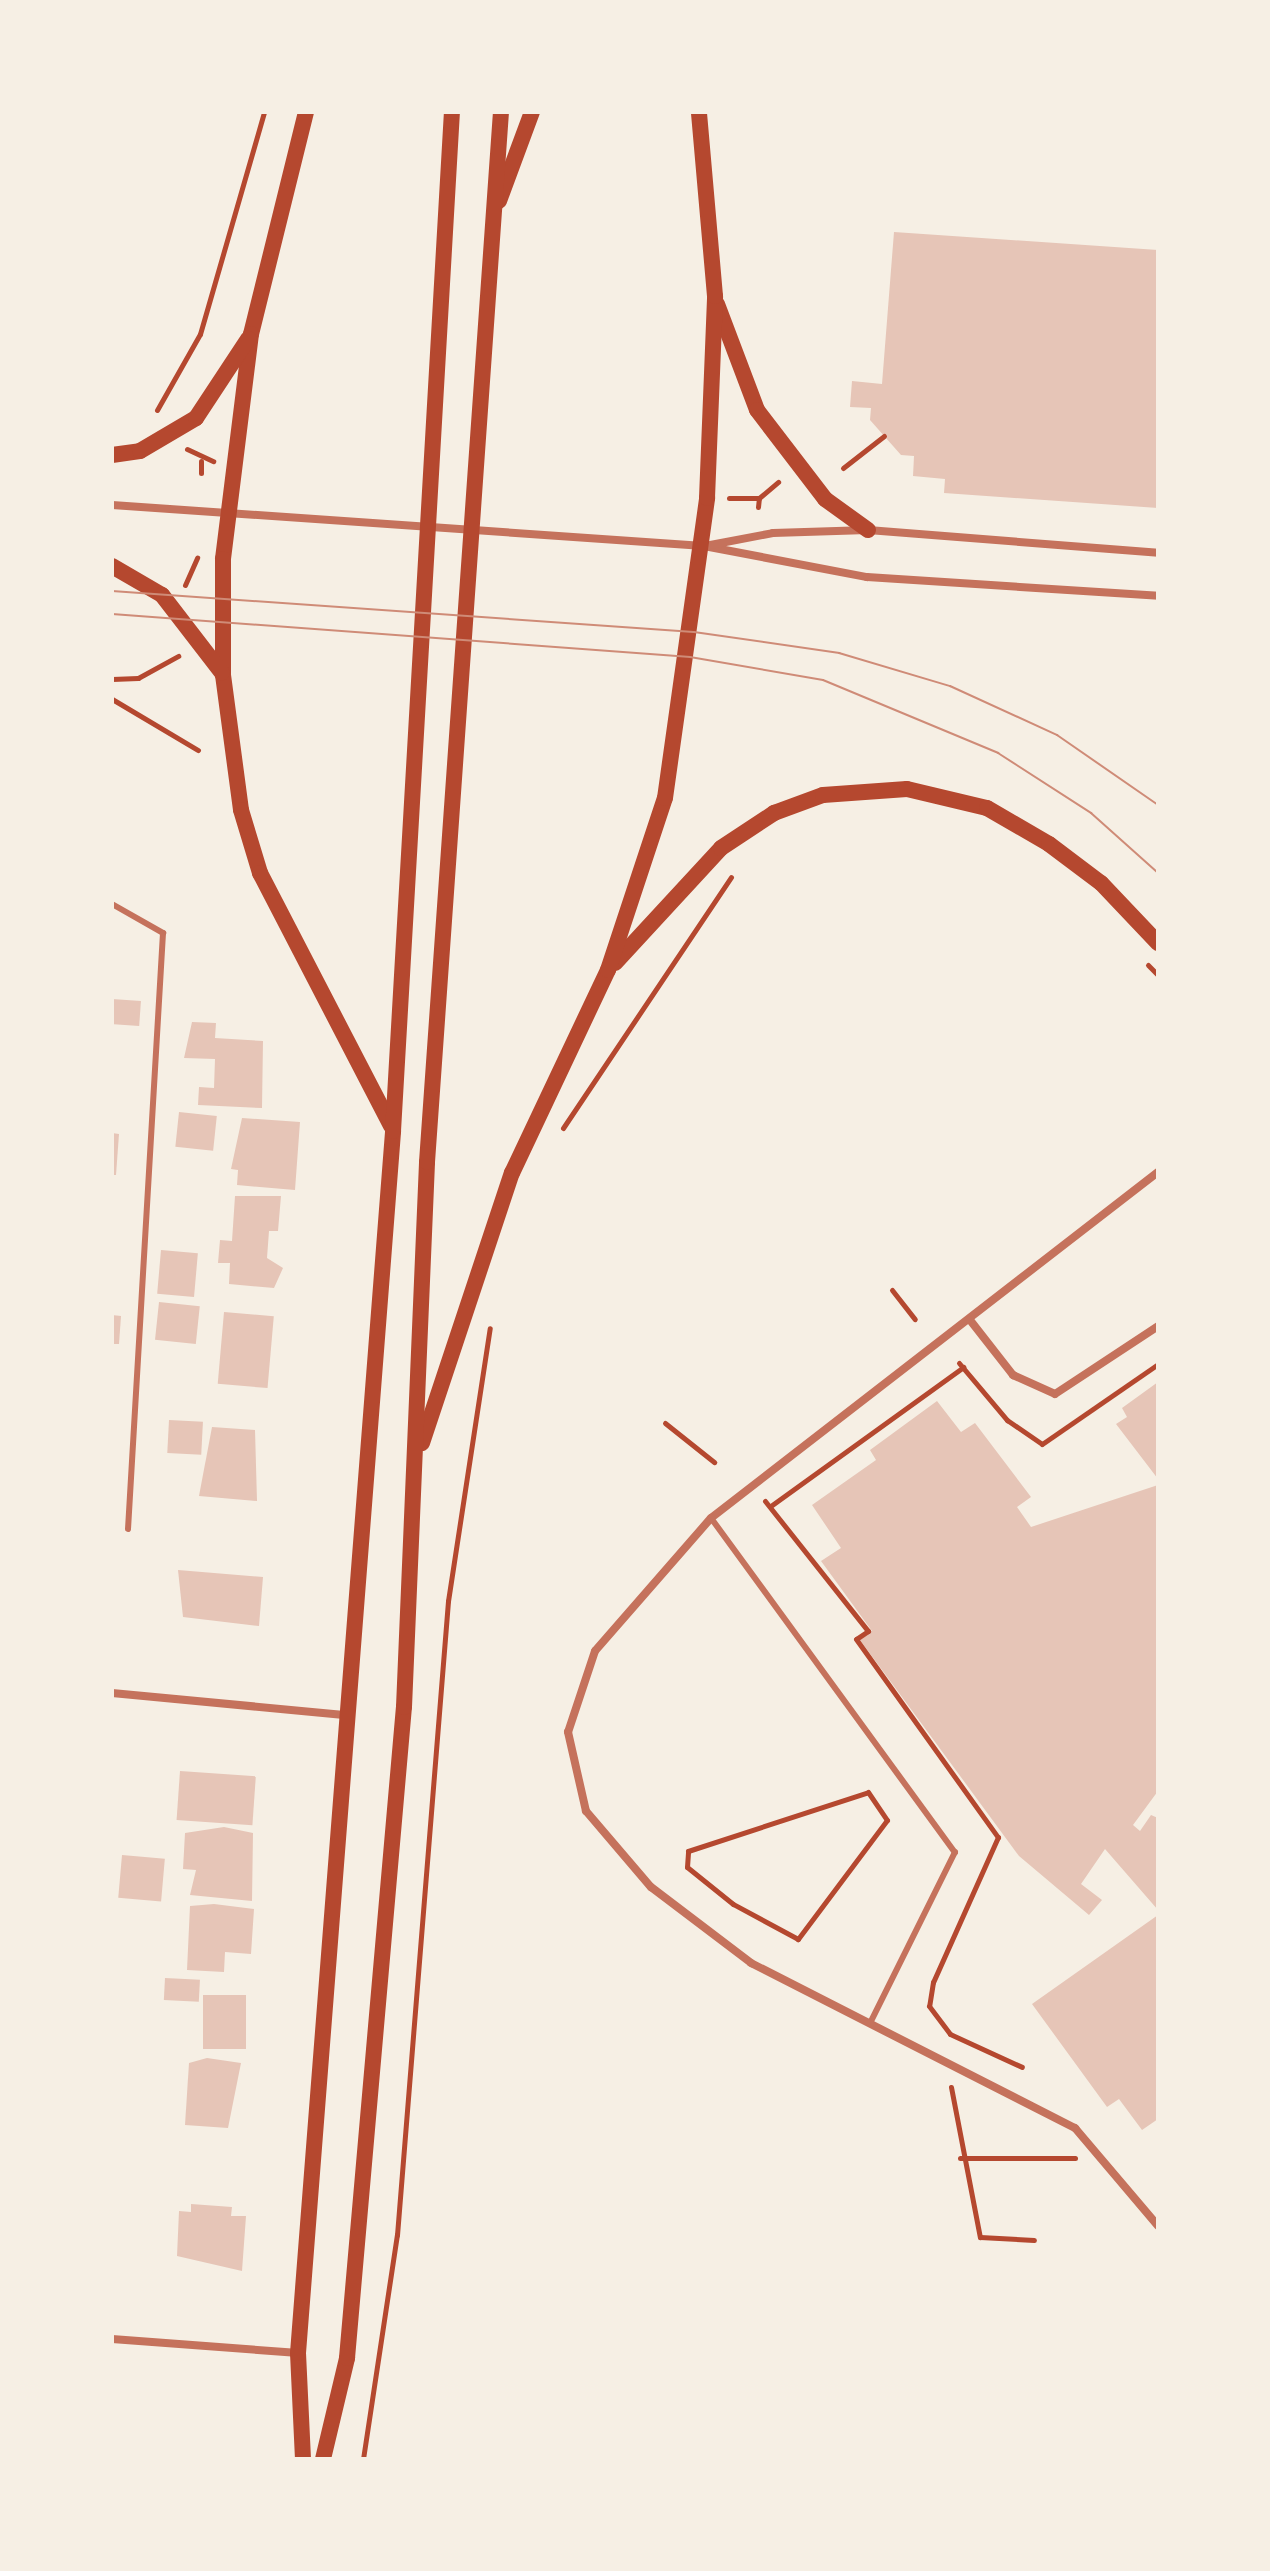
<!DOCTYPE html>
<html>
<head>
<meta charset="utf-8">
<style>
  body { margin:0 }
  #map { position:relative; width:1270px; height:2571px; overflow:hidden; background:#f6efe4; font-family:"Varela Round",sans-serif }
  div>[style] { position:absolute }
  .building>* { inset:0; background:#e6c5b7; transform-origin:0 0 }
  .path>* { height:5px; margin:-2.5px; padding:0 2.5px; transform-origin:2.5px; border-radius:2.5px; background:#b5482f }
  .service>* { height:6px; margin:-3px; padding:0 3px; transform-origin:3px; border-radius:3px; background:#c5725c }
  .minor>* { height:8px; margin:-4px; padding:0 4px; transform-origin:4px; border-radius:4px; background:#c5725c }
  .secondary>* { height:16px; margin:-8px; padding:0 8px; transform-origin:8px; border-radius:8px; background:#b5482f }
  .tram>* { height:2px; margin:-1px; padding:0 1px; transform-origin:1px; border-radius:1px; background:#cf8b77 }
  span { translate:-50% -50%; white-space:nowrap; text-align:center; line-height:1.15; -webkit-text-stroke:6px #f6efe4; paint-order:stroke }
  .frame { position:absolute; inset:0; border:114px solid #f6efe4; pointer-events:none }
</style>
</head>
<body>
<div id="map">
  <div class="building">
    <i style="clip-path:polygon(894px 232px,1158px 250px,1158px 508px,944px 493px,945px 479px,913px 476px,914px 456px,901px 455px,870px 420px,871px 408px,850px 407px,852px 381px,882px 384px)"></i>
    <i style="left:112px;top:999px;width:29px;height:25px;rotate:4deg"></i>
    <i style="clip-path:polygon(192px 1022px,216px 1023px,215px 1038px,263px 1041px,262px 1108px,198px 1105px,199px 1087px,214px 1088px,215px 1059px,184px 1058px)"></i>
    <i style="left:179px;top:1112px;width:38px;height:35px;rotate:6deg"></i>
    <i style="clip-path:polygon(242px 1118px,300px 1122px,295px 1190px,237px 1185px,238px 1170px,231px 1169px)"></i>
    <i style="clip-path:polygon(112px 1133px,119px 1134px,116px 1175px,112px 1175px)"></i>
    <i style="clip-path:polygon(235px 1196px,281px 1196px,278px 1231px,269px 1231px,267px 1258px,283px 1268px,274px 1288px,229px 1284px,230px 1263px,218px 1263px,220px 1240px,232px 1241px)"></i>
    <i style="left:161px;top:1250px;width:37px;height:44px;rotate:5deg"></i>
    <i style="left:159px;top:1302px;width:41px;height:38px;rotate:6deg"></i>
    <i style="left:224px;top:1312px;width:50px;height:72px;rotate:5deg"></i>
    <i style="clip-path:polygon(112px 1315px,121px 1316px,119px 1344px,112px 1344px)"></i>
    <i style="clip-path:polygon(1158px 1382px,1158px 1479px,1116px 1424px,1127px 1417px,1122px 1408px)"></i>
    <i style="clip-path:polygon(937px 1401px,961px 1432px,975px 1423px,1031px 1497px,1017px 1507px,1031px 1527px,1158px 1485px,1158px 1791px,1133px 1825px,1140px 1831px,1151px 1815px,1158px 1818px,1158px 1910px,1105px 1849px,1081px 1884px,1102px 1900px,1089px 1915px,1019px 1856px,860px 1640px,872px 1631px,821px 1561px,841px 1548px,812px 1505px,876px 1460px,870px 1450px)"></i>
    <i style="left:169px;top:1420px;width:34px;height:33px;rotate:3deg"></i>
    <i style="clip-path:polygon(212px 1427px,255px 1430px,257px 1501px,199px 1496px)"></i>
    <i style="clip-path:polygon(178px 1570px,263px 1577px,259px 1626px,183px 1617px)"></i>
    <i style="left:180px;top:1771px;width:76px;height:49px;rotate:4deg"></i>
    <i style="clip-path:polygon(224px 1827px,253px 1833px,252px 1901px,190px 1895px,196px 1870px,183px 1869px,185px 1833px)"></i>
    <i style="left:122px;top:1855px;width:43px;height:43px;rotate:5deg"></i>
    <i style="clip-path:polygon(214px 1904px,254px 1909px,251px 1954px,225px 1952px,224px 1972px,187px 1970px,190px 1906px)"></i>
    <i style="clip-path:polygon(1158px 1915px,1158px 2119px,1142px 2130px,1119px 2099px,1107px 2107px,1032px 2004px)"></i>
    <i style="left:165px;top:1978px;width:35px;height:22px;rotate:3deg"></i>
    <i style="left:203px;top:1995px;width:43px;height:54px"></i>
    <i style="clip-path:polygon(207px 2058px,241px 2063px,228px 2128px,185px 2125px,189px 2063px)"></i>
    <i style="clip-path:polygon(191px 2204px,232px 2207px,231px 2216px,246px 2216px,242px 2271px,177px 2256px,179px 2211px,191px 2212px)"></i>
  </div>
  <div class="path">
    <i style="left:157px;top:410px;width:87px;rotate:-60.5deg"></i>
    <i style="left:200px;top:334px;width:231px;rotate:-73.9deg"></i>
    <i style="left:187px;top:449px;width:29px;rotate:25deg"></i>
    <i style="left:843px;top:468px;width:52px;rotate:-38deg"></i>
    <i style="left:201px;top:473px;width:12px;rotate:-90deg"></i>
    <i style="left:729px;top:498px;width:30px"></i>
    <i style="left:759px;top:498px;width:25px;rotate:-40deg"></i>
    <i style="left:758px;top:507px;width:9px;rotate:-84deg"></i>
    <i style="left:185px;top:585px;width:30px;rotate:-66deg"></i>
    <i style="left:112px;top:679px;width:26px;rotate:-2deg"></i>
    <i style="left:138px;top:678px;width:46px;rotate:-28.8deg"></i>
    <i style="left:112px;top:699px;width:100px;rotate:30.7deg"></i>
    <i style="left:1148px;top:965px;width:14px;rotate:45deg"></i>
    <i style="left:563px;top:1128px;width:302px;rotate:-56.2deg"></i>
    <i style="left:892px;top:1290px;width:37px;rotate:52deg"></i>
    <i style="left:959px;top:1363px;width:75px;rotate:49.9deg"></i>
    <i style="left:1007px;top:1420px;width:42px;rotate:34.4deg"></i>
    <i style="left:1042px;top:1444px;width:141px;rotate:-34.6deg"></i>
    <i style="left:665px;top:1423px;width:63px;rotate:38.5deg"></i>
    <i style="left:765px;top:1501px;width:166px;rotate:51.6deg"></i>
    <i style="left:868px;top:1631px;width:14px;rotate:146deg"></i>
    <i style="left:856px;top:1639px;width:244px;rotate:54.4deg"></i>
    <i style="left:998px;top:1837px;width:159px;rotate:114.1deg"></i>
    <i style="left:933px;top:1982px;width:24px;rotate:99deg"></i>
    <i style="left:929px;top:2006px;width:35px;rotate:53deg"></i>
    <i style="left:950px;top:2034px;width:79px;rotate:24.6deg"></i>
    <i style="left:772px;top:1505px;width:236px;rotate:-35.8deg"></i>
    <i style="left:868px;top:1792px;width:34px;rotate:56deg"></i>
    <i style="left:887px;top:1820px;width:149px;rotate:126.8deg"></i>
    <i style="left:798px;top:1939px;width:74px;rotate:-151.7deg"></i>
    <i style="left:733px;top:1904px;width:59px;rotate:-141.2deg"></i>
    <i style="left:687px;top:1867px;width:16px;rotate:-86deg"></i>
    <i style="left:688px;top:1851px;width:189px;rotate:-18.1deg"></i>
    <i style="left:951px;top:2087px;width:153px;rotate:79.1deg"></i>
    <i style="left:980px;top:2237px;width:54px;rotate:3.2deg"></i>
    <i style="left:960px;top:2158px;width:115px"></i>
    <i style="left:1158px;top:2171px;width:8px;rotate:90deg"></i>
    <i style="left:363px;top:2459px;width:227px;rotate:-81.4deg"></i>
    <i style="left:397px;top:2235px;width:636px;rotate:-85.4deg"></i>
    <i style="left:448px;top:1601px;width:276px;rotate:-81.3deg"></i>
  </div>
  <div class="service">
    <i style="left:112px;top:904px;width:59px;rotate:29.6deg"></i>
    <i style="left:163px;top:933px;width:597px;rotate:93.36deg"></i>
    <i style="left:711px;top:1518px;width:414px;rotate:53.9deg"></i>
    <i style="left:955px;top:1852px;width:191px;rotate:116.4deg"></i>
  </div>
  <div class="minor">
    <i style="left:112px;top:505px;width:593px;rotate:3.96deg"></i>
    <i style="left:704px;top:546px;width:166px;rotate:10.8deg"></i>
    <i style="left:867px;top:577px;width:292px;rotate:3.7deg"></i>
    <i style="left:705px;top:546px;width:69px;rotate:-10.8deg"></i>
    <i style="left:773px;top:533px;width:95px;rotate:-1.8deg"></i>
    <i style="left:868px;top:530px;width:291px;rotate:4.5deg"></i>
    <i style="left:1158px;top:1172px;width:565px;rotate:142.26deg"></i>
    <i style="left:711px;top:1518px;width:176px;rotate:131.1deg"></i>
    <i style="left:595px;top:1651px;width:85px;rotate:108.4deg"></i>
    <i style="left:568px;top:1732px;width:81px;rotate:77.2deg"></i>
    <i style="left:586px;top:1811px;width:100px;rotate:49.5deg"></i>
    <i style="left:651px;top:1887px;width:126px;rotate:37.2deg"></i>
    <i style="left:751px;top:1963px;width:364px;rotate:27deg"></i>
    <i style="left:1075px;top:2128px;width:128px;rotate:49.7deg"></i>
    <i style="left:970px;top:1320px;width:70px;rotate:52deg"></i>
    <i style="left:1013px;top:1375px;width:46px;rotate:24.3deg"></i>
    <i style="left:1055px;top:1394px;width:123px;rotate:-33.4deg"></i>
    <i style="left:112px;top:1693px;width:233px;rotate:5.4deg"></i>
    <i style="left:112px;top:2339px;width:187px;rotate:4.3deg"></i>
  </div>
  <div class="secondary">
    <i style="left:306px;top:112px;width:229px;rotate:103.9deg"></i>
    <i style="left:251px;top:334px;width:227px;rotate:97.1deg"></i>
    <i style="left:223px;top:559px;width:116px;rotate:90deg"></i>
    <i style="left:223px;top:675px;width:136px;rotate:82.4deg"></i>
    <i style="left:241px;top:810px;width:66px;rotate:73.2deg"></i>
    <i style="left:260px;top:873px;width:285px;rotate:62.6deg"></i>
    <i style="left:499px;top:201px;width:95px;rotate:-69.7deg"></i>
    <i style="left:717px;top:304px;width:113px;rotate:69.3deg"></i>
    <i style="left:757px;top:410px;width:112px;rotate:52.6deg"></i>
    <i style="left:825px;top:499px;width:53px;rotate:35.8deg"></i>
    <i style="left:112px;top:455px;width:28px;rotate:-8deg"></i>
    <i style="left:140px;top:451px;width:65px;rotate:-30.5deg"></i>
    <i style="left:196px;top:418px;width:95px;rotate:-56.6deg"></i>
    <i style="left:112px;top:566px;width:58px;rotate:30.1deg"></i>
    <i style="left:162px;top:595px;width:98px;rotate:52.4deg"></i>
    <i style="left:615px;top:963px;width:156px;rotate:-47.3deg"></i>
    <i style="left:721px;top:848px;width:64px;rotate:-33.4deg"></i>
    <i style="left:774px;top:813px;width:52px;rotate:-20.2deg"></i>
    <i style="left:823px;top:795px;width:84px;rotate:-4.1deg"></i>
    <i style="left:907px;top:789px;width:82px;rotate:13.4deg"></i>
    <i style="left:987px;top:808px;width:72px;rotate:30.1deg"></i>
    <i style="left:1049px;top:844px;width:65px;rotate:36.9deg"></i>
    <i style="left:1101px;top:883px;width:83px;rotate:46.5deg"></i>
    <i style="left:422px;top:1443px;width:285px;rotate:-71.6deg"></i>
    <i style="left:512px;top:1173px;width:225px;rotate:-64.7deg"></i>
    <i style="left:608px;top:970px;width:181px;rotate:-71.7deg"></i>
    <i style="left:665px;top:798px;width:303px;rotate:-82deg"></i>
    <i style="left:707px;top:498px;width:202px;rotate:-87.7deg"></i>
    <i style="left:715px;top:296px;width:185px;rotate:-95deg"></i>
    <i style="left:303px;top:2459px;width:106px;rotate:-92.7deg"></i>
    <i style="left:298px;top:2353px;width:1226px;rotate:-85.55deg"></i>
    <i style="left:393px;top:1131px;width:1021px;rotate:-86.69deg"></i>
    <i style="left:323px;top:2459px;width:104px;rotate:-76.6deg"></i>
    <i style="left:347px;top:2358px;width:653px;rotate:-85deg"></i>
    <i style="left:404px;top:1707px;width:545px;rotate:-87.58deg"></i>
    <i style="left:427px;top:1162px;width:1053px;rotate:-85.97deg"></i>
  </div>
  <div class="tram">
    <i style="left:112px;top:591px;width:583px;rotate:4.03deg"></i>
    <i style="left:694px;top:632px;width:147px;rotate:8.2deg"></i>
    <i style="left:839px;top:653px;width:116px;rotate:16.6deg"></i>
    <i style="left:950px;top:686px;width:118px;rotate:24.6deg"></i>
    <i style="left:1057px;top:735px;width:123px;rotate:34.7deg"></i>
    <i style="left:112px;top:614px;width:580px;rotate:4.25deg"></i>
    <i style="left:690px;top:657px;width:135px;rotate:9.8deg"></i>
    <i style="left:823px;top:680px;width:190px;rotate:22.6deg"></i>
    <i style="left:998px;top:753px;width:111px;rotate:32.8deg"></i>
    <i style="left:1091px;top:813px;width:90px;rotate:41.8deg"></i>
  </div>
  <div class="frame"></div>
</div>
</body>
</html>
